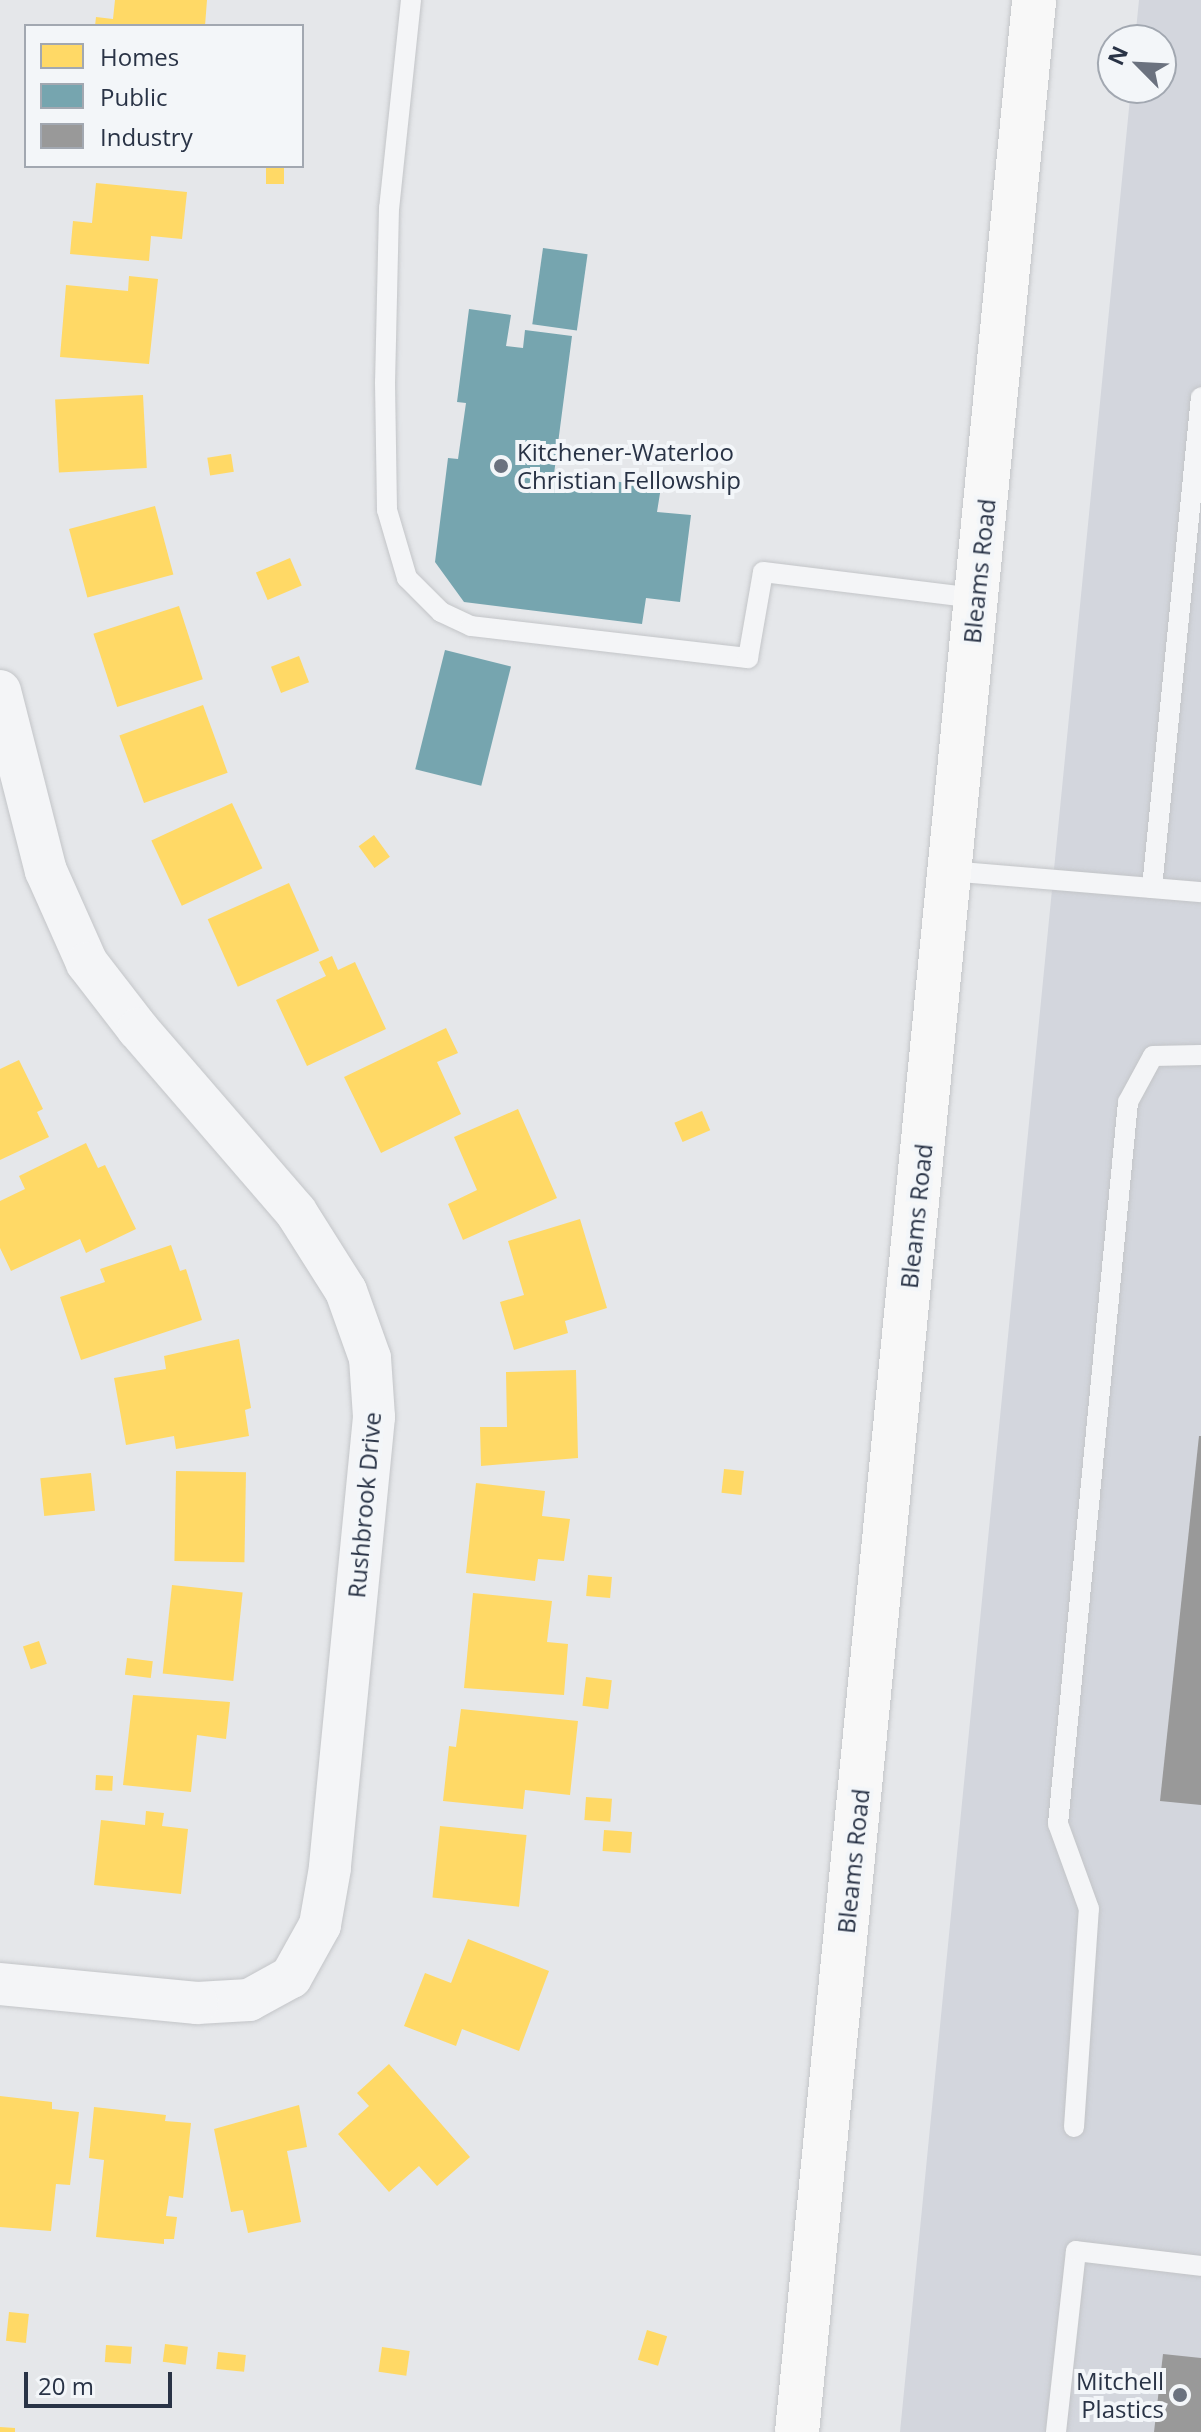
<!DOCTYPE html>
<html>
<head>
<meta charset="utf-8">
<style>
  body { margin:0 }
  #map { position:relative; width:1201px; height:2432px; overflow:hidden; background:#e5e7ea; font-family:"Open Sans",sans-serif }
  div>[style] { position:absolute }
  .built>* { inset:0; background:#d3d6dd }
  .homes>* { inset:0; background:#ffd966; transform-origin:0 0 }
  .public>* { inset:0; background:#76a5af; transform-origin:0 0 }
  .industry>* { inset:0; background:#999 }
  .roads { filter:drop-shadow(0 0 2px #c3c5c8) drop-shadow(0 0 2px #c3c5c8) }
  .service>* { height:20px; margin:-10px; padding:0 10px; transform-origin:10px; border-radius:10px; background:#f4f5f7 }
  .minor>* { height:42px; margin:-21px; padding:0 21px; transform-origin:21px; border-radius:21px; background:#f4f5f7 }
  .secondary>* { height:44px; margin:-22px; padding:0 22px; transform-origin:22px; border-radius:22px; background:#f8f8f8 }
  .dots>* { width:22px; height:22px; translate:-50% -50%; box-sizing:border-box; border:4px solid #f3f6f9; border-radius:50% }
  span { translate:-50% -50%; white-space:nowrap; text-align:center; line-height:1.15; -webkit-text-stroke:8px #f3f6f9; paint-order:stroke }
  .poi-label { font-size:24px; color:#293346 }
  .left { translate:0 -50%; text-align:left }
  .right { translate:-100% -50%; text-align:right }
  .street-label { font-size:24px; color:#293346 }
  .legend { position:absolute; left:24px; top:24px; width:280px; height:144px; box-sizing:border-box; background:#f3f6f9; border:2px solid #a2a8b1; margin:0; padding:10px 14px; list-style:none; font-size:24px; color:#293346 }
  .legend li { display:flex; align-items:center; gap:16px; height:40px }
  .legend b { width:40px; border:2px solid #a2a8b1 }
  .north { position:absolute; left:1097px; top:24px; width:80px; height:80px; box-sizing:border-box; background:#f3f6f9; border:2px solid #a2a8b1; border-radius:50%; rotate:294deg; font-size:22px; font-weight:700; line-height:32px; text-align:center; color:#293346 }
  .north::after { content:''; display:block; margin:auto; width:28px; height:36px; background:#6b727f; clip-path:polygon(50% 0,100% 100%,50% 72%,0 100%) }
  .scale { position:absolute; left:24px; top:2372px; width:148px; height:36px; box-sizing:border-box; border:4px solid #293346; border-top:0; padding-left:10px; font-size:24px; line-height:28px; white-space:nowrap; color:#293346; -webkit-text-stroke:6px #f3f6f9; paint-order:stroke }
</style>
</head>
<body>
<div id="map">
  <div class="built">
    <i style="clip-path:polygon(1139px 0,1201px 0,1201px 2432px,900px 2432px,1131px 88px,1161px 88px,1161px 40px,1135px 40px)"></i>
  </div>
  <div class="homes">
    <i style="clip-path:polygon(115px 0,207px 0,205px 26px,95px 26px,96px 17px,113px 19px)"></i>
    <i style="left:266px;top:166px;width:18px;height:18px"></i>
    <i style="clip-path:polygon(96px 183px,187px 192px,182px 239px,151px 236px,149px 261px,70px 254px,73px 221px,92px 223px)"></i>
    <i style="clip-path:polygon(129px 276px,158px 279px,149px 364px,60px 357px,66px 285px,128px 291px)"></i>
    <i style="left:143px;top:395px;width:73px;height:88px;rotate:87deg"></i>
    <i style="left:231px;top:454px;width:18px;height:24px;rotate:81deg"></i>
    <i style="left:155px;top:506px;width:71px;height:89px;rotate:75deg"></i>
    <i style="left:290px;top:558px;width:30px;height:37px;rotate:67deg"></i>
    <i style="left:179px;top:606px;width:77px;height:90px;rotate:72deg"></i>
    <i style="left:299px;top:656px;width:28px;height:30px;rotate:69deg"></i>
    <i style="left:203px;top:705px;width:72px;height:89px;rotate:70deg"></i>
    <i style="left:232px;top:803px;width:72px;height:89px;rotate:65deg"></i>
    <i style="left:374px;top:835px;width:27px;height:19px;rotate:54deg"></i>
    <i style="left:289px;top:883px;width:74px;height:89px;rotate:66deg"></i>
    <i style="clip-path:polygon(332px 956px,338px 970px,355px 962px,386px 1029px,307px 1066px,276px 1000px,326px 976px,319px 962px)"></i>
    <i style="clip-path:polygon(446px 1028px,458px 1053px,437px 1062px,461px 1114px,381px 1153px,344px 1077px)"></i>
    <i style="clip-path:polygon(19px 1060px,43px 1109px,37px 1112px,49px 1137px,0 1160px,0 1069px)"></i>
    <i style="clip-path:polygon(518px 1109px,557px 1198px,463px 1240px,448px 1204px,477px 1190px,454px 1137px)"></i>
    <i style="left:702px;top:1111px;width:21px;height:30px;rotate:67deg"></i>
    <i style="clip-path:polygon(86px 1143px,98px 1168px,105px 1165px,136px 1229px,86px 1253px,80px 1239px,11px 1271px,0 1248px,0 1201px,25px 1189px,19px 1176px)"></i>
    <i style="clip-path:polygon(580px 1219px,607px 1308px,565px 1321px,568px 1333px,514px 1350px,500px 1302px,524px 1295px,508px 1241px)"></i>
    <i style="clip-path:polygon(171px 1245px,180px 1271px,186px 1269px,202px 1320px,81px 1360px,60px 1297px,105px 1282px,100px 1269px)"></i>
    <i style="clip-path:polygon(239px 1339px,251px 1408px,245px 1410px,249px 1436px,176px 1449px,174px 1436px,126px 1445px,114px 1378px,166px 1369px,164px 1356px)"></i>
    <i style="clip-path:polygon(576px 1370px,578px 1458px,481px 1466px,480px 1427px,507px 1427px,506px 1372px)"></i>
    <i style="left:724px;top:1469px;width:20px;height:24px;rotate:6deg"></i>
    <i style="left:176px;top:1471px;width:70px;height:90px;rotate:1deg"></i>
    <i style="left:91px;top:1473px;width:38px;height:51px;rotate:84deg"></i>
    <i style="clip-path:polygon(476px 1483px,545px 1491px,542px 1516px,570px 1519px,564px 1561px,538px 1559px,535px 1581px,466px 1573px)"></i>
    <i style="left:588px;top:1575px;width:24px;height:21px;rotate:5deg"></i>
    <i style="left:172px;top:1585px;width:71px;height:89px;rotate:6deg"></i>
    <i style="clip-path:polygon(473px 1593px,552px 1601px,547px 1642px,568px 1644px,564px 1695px,464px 1688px)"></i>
    <i style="left:39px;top:1641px;width:24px;height:17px;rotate:71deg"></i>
    <i style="left:127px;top:1658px;width:26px;height:17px;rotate:7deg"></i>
    <i style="left:586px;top:1677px;width:26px;height:29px;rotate:7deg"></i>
    <i style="clip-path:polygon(133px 1695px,230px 1702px,226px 1739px,197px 1735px,191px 1792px,123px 1785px)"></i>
    <i style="clip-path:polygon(461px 1709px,578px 1721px,570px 1795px,525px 1790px,523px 1809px,443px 1801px,449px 1746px,456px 1747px)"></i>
    <i style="left:96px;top:1775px;width:17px;height:15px;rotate:3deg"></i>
    <i style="left:586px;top:1797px;width:26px;height:23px;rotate:4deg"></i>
    <i style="clip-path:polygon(146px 1811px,164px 1813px,162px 1826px,188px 1829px,181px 1894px,94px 1885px,101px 1820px,145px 1825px)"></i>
    <i style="left:440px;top:1826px;width:87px;height:72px;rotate:6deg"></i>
    <i style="left:604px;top:1830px;width:28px;height:21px;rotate:4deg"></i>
    <i style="clip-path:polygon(468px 1939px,549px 1971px,519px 2051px,462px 2029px,456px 2046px,404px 2026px,425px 1973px,451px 1983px)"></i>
    <i style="clip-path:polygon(389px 2064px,470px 2157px,437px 2186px,419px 2166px,389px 2192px,338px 2134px,369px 2106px,357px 2093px)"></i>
    <i style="clip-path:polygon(0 2096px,52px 2102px,52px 2109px,79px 2112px,70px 2185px,56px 2184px,51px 2231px,0 2227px)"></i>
    <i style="clip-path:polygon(299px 2105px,307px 2147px,287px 2151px,301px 2222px,248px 2233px,243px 2210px,231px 2212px,214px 2129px)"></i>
    <i style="clip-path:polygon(94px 2107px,166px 2115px,165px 2121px,191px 2123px,183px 2198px,169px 2196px,166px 2216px,177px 2217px,174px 2239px,164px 2239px,164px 2244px,96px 2237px,104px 2160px,89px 2158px)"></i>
    <i style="left:9px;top:2312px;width:20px;height:29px;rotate:6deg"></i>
    <i style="left:647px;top:2330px;width:21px;height:31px;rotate:17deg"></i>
    <i style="left:165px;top:2344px;width:23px;height:18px;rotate:7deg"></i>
    <i style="left:106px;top:2345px;width:26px;height:17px;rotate:4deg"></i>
    <i style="left:382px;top:2347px;width:28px;height:25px;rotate:8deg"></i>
    <i style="left:218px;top:2352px;width:28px;height:17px;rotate:6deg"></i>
    <i style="clip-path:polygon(0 2427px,15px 2428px,15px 2432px,0 2432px)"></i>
  </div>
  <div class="public">
    <i style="left:543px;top:248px;width:45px;height:77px;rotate:8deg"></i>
    <i style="clip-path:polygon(469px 309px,511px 315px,506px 346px,523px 348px,525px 330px,572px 336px,554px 474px,661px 487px,657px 512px,691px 515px,680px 602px,646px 598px,642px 624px,464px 602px,435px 562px,448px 458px,458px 459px,466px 403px,457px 402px)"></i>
    <i style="left:445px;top:650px;width:68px;height:123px;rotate:14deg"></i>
  </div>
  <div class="industry">
    <i style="clip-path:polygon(1199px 1436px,1201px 1436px,1201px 1805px,1160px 1801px)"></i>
    <i style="clip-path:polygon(1163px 2354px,1201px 2358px,1201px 2432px,1154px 2432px)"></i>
  </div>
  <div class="roads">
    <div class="service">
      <i style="left:411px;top:0;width:209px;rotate:96deg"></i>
      <i style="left:389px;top:208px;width:174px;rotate:91.3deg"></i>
      <i style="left:385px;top:382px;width:128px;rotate:89.1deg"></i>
      <i style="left:387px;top:510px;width:71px;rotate:73.6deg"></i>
      <i style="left:407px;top:578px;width:48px;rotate:45deg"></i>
      <i style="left:441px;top:612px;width:33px;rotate:25deg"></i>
      <i style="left:471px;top:626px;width:279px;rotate:6.6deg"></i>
      <i style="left:748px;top:658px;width:87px;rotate:-80.1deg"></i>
      <i style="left:763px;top:572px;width:215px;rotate:7deg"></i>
      <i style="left:950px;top:871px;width:252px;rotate:4.8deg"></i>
      <i style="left:1152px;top:888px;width:493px;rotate:-84.3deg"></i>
      <i style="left:1074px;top:2127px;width:219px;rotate:-86.1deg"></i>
      <i style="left:1089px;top:1909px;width:90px;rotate:-110deg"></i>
      <i style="left:1058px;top:1824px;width:725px;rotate:-84.46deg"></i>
      <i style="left:1128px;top:1102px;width:52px;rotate:-61.5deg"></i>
      <i style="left:1153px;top:1056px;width:48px;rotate:-1.2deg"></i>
      <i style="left:1056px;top:2432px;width:182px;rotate:-83.7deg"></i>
      <i style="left:1076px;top:2251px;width:126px;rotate:6.8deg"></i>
    </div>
    <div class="minor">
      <i style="left:0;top:691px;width:186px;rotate:75.7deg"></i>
      <i style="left:46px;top:871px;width:101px;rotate:66deg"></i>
      <i style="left:87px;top:963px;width:83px;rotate:52.3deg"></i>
      <i style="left:138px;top:1029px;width:242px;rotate:49.2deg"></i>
      <i style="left:296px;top:1212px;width:93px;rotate:57.7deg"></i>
      <i style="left:346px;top:1291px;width:71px;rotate:70.3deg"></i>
      <i style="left:370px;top:1358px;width:59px;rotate:86.1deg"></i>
      <i style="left:374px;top:1417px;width:453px;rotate:95.6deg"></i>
      <i style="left:330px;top:1868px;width:58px;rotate:100deg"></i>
      <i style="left:320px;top:1925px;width:60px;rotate:119.1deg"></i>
      <i style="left:291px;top:1977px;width:48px;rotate:151.3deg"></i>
      <i style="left:249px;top:2000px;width:52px;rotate:176.7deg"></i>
      <i style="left:197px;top:2003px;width:198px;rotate:-174.5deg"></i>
    </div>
    <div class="secondary">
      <i style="left:797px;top:2432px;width:2444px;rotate:-84.43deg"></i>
    </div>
  </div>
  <div class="dots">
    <i style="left:501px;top:466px;background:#6b727f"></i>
    <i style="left:1180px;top:2395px;background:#6b727f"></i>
  </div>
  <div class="poi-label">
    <span class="left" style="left:517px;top:466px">Kitchener-Waterloo<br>Christian Fellowship</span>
    <span class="right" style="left:1164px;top:2395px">Mitchell<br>Plastics</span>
  </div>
  <div class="street-label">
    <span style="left:979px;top:571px;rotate:-84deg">Bleams Road</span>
    <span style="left:916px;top:1216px;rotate:-84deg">Bleams Road</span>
    <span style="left:364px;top:1505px;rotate:-85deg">Rushbrook Drive</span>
    <span style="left:853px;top:1861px;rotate:-84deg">Bleams Road</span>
  </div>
  <ul class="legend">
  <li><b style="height:22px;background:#ffd966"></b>Homes</li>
  <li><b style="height:22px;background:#76a5af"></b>Public</li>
  <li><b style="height:22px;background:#999"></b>Industry</li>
  </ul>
  <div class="north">N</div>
  <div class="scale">20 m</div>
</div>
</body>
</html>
